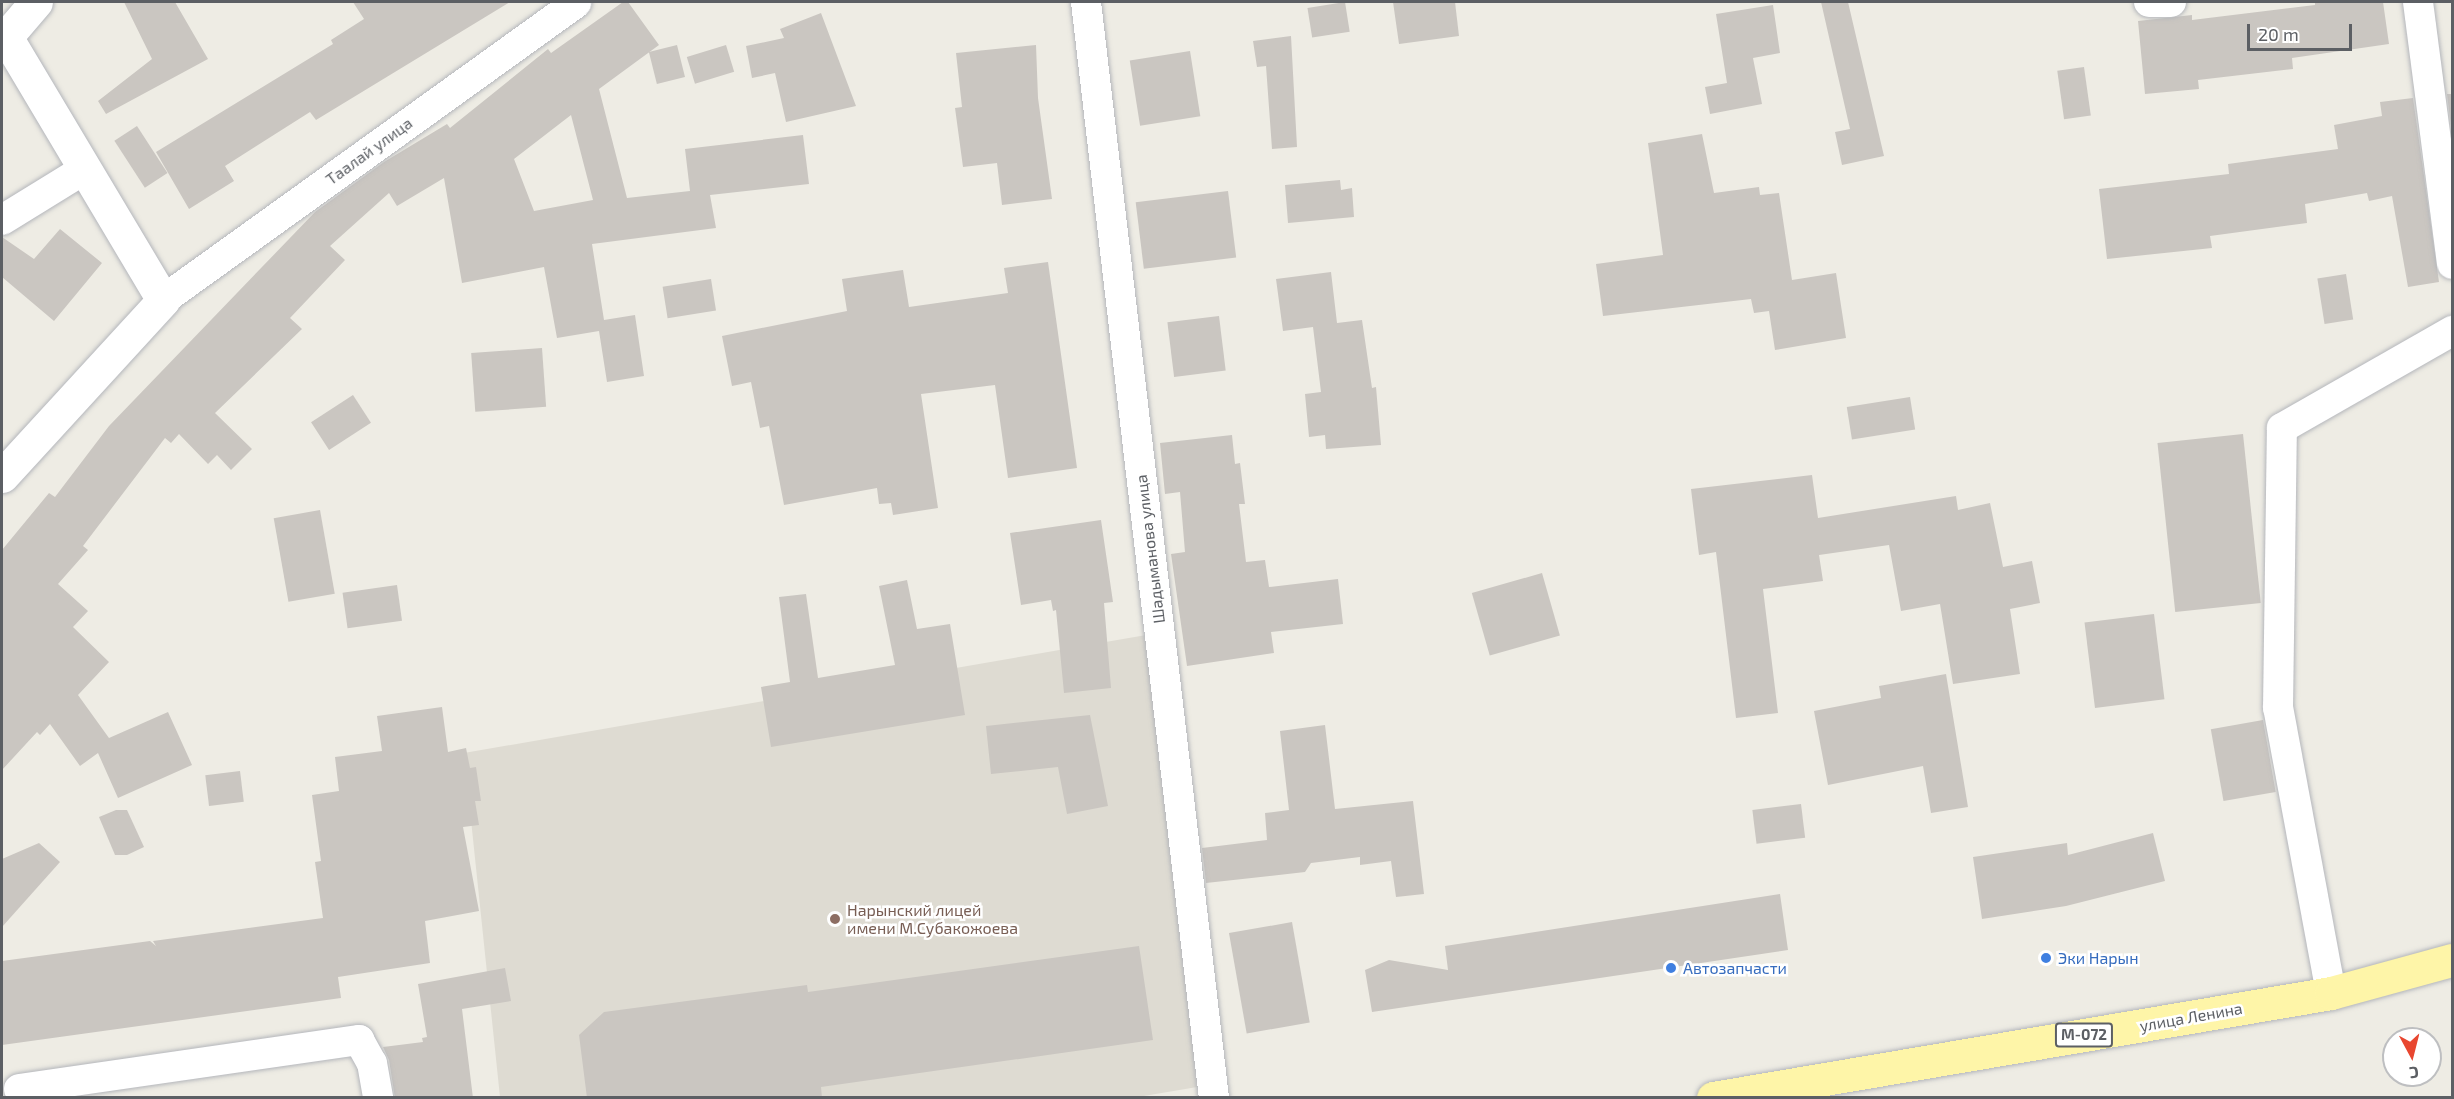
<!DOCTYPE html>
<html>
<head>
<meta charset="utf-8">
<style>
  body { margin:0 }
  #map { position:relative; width:2454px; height:1099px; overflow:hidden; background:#eeece4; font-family:"Exo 2",sans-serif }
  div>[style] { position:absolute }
  .education>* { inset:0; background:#dedbd2 }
  .building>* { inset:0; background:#cac6c1; transform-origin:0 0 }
  .roads { filter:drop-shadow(0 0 2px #b4b6bb) drop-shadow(0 0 2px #b4b6bb) }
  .minor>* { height:30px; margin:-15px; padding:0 15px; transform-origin:15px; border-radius:15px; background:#fff }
  .tertiary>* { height:33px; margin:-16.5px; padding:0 16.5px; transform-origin:16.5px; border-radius:16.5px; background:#fff }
  .primary>* { height:33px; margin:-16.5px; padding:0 16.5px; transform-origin:16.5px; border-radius:16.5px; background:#fef5a8 }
  .dots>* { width:16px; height:16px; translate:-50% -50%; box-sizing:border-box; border:3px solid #fff; border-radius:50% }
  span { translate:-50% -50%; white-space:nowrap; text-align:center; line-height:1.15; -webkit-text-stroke:5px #fff; paint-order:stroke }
  .shield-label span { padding:2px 4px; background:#fff; border:2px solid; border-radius:4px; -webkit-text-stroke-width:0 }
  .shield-label { font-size:15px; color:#5c5f64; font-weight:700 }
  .street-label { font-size:16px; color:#5c5f64 }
  .education-label { font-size:16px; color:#785e54 }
  .left { translate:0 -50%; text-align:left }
  .shop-label { font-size:16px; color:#366cbe }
  .frame { position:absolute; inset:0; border:3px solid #5c5f64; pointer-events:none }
  .north { position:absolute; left:2382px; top:1027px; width:60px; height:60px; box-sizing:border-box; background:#fff; border:2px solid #bebfc1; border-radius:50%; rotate:173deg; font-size:16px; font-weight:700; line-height:24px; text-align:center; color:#5c5f64 }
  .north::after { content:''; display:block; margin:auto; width:21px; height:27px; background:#e84730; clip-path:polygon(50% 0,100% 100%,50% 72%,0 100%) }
  .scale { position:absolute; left:2247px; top:24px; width:105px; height:27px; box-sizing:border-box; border:3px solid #5c5f64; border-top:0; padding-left:8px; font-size:18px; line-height:21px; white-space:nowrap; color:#5c5f64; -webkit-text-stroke:4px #fff; paint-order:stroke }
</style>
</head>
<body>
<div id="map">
  <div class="education">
    <i style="clip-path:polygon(1152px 634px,1209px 1085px,1132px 1098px,500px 1097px,464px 753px)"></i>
  </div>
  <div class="building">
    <i style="clip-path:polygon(124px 2px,175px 2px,208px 59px,106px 114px,98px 101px,152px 59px)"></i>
    <i style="clip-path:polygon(353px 2px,510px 2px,316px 120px,310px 112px,225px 166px,234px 181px,189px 209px,156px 152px,333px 44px,331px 40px,364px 19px)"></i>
    <i style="clip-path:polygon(evenodd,623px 2px,628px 2px,659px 45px,599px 89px,627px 198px,690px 191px,685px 149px,803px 135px,809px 184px,710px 195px,716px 228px,592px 244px,604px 320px,635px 315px,644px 376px,607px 382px,599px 331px,557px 338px,544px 267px,462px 283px,444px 178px,397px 206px,389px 193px,330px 246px,345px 260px,290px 318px,302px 329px,215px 413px,252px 449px,231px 470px,217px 455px,208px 464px,179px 434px,171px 443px,165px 438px,83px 546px,88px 550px,58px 584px,88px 611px,73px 627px,109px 662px,78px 695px,109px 738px,168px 712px,192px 765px,118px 798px,98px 753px,80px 766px,50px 724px,40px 735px,37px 732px,2px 770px,2px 550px,49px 493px,55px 497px,109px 426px,315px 212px,384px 162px,447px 124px,450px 128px,548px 49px,551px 53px,623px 2px,571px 115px,593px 200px,534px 211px,514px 159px,571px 115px)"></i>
    <i style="left:1345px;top:2px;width:30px;height:38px;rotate:81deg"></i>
    <i style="clip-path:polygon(1393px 2px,1455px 2px,1459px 36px,1399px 44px)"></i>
    <i style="clip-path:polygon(1821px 2px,1848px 2px,1884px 156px,1842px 165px,1835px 132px,1850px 129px)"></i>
    <i style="clip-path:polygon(2315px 2px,2383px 2px,2389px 44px,2292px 58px,2293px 69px,2198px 80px,2199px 89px,2145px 94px,2138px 21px,2192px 15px,2192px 20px,2315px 5px)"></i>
    <i style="clip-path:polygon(1773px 5px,1780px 53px,1753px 58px,1762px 104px,1710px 114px,1705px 87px,1727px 83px,1716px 14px)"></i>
    <i style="clip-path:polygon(821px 13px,856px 106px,786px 122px,775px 73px,752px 78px,746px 46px,784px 38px,780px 29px)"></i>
    <i style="clip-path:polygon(1291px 36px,1297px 147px,1272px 149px,1266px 66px,1257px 67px,1253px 41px)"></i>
    <i style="left:677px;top:45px;width:33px;height:29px;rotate:76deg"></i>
    <i style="left:726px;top:45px;width:28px;height:41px;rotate:73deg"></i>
    <i style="clip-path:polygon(1036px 45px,1038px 98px,1052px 199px,1002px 205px,997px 163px,963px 167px,955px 108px,962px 107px,956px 53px)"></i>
    <i style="left:1190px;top:51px;width:66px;height:61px;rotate:81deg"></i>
    <i style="left:2084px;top:67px;width:49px;height:27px;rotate:82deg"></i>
    <i style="clip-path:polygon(2447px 94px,2452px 94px,2452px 134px)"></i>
    <i style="clip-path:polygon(2413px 98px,2439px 282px,2408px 287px,2392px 196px,2369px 201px,2367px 193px,2305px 204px,2307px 223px,2210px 236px,2212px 248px,2107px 259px,2099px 189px,2229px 174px,2228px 164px,2338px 149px,2334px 125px,2382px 116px,2380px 102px)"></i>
    <i style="left:137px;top:126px;width:56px;height:27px;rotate:57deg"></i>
    <i style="clip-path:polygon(1702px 134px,1714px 193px,1759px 187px,1760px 195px,1779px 193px,1792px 280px,1836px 273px,1846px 338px,1775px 350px,1769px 311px,1754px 313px,1751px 299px,1603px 316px,1596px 264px,1663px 255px,1648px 143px)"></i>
    <i style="clip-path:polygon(1340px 180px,1341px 190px,1352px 188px,1354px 217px,1288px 223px,1285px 185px)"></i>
    <i style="left:1228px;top:191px;width:67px;height:93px;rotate:83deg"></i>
    <i style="clip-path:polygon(60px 229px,102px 263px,54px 321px,2px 277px,2px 237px,34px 259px)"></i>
    <i style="clip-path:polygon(1048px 262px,1077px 468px,1008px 478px,995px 385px,921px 394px,938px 508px,893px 515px,891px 503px,879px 504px,877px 488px,784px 505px,769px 426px,760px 428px,751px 382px,732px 386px,722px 336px,847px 311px,842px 279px,903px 270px,909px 307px,1008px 293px,1004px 268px)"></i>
    <i style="clip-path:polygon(1331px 272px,1337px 323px,1362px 320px,1372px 388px,1376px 387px,1381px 445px,1326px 449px,1325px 435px,1309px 437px,1305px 394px,1321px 392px,1313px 327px,1283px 331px,1276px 279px)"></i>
    <i style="left:2346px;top:274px;width:46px;height:29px;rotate:81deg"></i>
    <i style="left:711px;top:279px;width:32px;height:49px;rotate:81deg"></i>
    <i style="left:1219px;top:316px;width:55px;height:52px;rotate:83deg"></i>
    <i style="left:542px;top:348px;width:59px;height:71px;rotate:86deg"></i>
    <i style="left:353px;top:395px;width:33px;height:50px;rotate:57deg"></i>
    <i style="left:1910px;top:397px;width:33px;height:64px;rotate:81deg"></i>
    <i style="left:2243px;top:434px;width:170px;height:86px;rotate:84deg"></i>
    <i style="clip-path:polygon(1232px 435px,1235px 464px,1240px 463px,1245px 504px,1239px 504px,1246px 562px,1265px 560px,1269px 587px,1338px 579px,1343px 624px,1271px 632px,1274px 653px,1187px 666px,1171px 554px,1185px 552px,1180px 492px,1165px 494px,1160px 443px)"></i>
    <i style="clip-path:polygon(1812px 475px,1818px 518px,1956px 496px,1958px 510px,1990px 503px,2003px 567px,2032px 561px,2040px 603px,2010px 609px,2020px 674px,1953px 684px,1940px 604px,1901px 611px,1889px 545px,1819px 555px,1823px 581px,1763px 589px,1778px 713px,1736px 718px,1716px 552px,1699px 555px,1691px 489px)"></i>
    <i style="left:320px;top:510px;width:85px;height:47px;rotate:80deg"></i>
    <i style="clip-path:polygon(1101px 520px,1113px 602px,1104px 603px,1111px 688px,1064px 693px,1056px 610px,1053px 611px,1051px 600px,1021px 605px,1010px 533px)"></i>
    <i style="left:1542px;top:573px;width:65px;height:73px;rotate:74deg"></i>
    <i style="clip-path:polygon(907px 580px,917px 629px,950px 624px,965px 715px,771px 747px,761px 687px,790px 682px,779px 597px,806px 594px,818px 678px,895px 665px,879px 586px)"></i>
    <i style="left:397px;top:585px;width:36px;height:55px;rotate:82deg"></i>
    <i style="left:2154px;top:614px;width:86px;height:70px;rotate:83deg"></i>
    <i style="clip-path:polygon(1946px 674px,1968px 807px,1931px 813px,1923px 766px,1828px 785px,1814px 711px,1881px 698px,1879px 686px)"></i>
    <i style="clip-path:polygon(442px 707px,448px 752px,466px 748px,470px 768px,476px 767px,481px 801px,475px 801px,479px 825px,463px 827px,479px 911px,425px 921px,430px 963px,338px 977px,341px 998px,2px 1045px,2px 961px,150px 941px,156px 946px,153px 941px,323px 918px,315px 862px,321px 861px,312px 795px,339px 791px,335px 757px,382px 751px,377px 716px)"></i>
    <i style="clip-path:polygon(1090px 715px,1108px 806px,1067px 814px,1058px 767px,991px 774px,986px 726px)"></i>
    <i style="left:2263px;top:720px;width:73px;height:53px;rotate:80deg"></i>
    <i style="clip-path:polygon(1325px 725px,1335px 809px,1413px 801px,1424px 894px,1396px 897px,1391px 861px,1360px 865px,1360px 857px,1311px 863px,1305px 872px,1206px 883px,1202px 848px,1267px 840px,1265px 813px,1289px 810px,1280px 731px)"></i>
    <i style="left:240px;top:771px;width:31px;height:35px;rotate:83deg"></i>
    <i style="left:1801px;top:804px;width:34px;height:49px;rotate:83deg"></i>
    <i style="clip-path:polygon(116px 810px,127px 810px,144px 847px,127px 855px,115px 855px,99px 817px)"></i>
    <i style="clip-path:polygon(2153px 833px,2165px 881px,2066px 906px,1982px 919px,1973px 857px,2067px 843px,2068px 855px)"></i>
    <i style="clip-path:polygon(39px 843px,60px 862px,2px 927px,2px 859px)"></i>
    <i style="clip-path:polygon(1780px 894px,1788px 950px,1372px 1012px,1365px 970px,1389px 960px,1448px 970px,1445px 946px)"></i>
    <i style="left:1292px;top:922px;width:102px;height:64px;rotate:80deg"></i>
    <i style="clip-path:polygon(1139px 946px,1153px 1040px,821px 1087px,822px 1098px,587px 1098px,579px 1035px,604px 1012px,807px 985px,808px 992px)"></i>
    <i style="clip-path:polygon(505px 968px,511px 1001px,462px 1009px,473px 1098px,395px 1098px,389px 1060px,383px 1047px,423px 1042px,422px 1038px,427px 1037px,418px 984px)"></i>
  </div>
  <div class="roads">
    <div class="minor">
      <i style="left:1086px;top:2px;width:1103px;rotate:83.34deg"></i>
      <i style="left:2149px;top:2px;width:22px"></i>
      <i style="left:2418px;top:2px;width:264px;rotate:82.6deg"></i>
      <i style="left:2px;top:220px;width:97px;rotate:-31.6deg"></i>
      <i style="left:163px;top:300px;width:509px;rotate:-35.72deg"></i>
      <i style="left:2331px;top:993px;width:290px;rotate:-100.5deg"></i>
      <i style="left:2278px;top:708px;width:280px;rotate:-89.2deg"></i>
      <i style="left:2282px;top:428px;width:196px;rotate:-29.7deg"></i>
      <i style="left:19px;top:1089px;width:344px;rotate:-8.2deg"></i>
      <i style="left:359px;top:1040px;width:26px;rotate:61deg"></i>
      <i style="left:372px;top:1063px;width:36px;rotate:80deg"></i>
    </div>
    <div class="tertiary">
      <i style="left:2px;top:476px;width:239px;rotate:-47.5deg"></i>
      <i style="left:163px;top:300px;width:306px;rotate:-120.8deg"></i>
      <i style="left:6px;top:37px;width:46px;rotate:-49.4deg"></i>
    </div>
    <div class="primary">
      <i style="left:1713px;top:1098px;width:627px;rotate:-9.64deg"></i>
      <i style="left:2331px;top:993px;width:125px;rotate:-15.3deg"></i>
    </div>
  </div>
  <div class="dots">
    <i style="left:835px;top:919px;background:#8d6e63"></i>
    <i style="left:2046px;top:958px;background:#3f7fe0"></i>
    <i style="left:1671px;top:968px;background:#3f7fe0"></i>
  </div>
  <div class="shield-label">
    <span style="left:2084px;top:1035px">М-072</span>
  </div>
  <div class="street-label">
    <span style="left:369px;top:151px;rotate:-36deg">Таалай улица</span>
    <span style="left:1150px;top:549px;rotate:-97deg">Шадыманова улица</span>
    <span style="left:2191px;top:1017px;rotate:-10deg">улица Ленина</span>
  </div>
  <div class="education-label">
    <span class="left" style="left:847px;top:919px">Нарынский лицей<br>имени М.Субакожоева</span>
  </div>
  <div class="shop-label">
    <span class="left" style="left:2058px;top:958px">Эки Нарын</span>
    <span class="left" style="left:1683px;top:968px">Автозапчасти</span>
  </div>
  <div class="frame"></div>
  <div class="north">С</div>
  <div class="scale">20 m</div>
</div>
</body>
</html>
